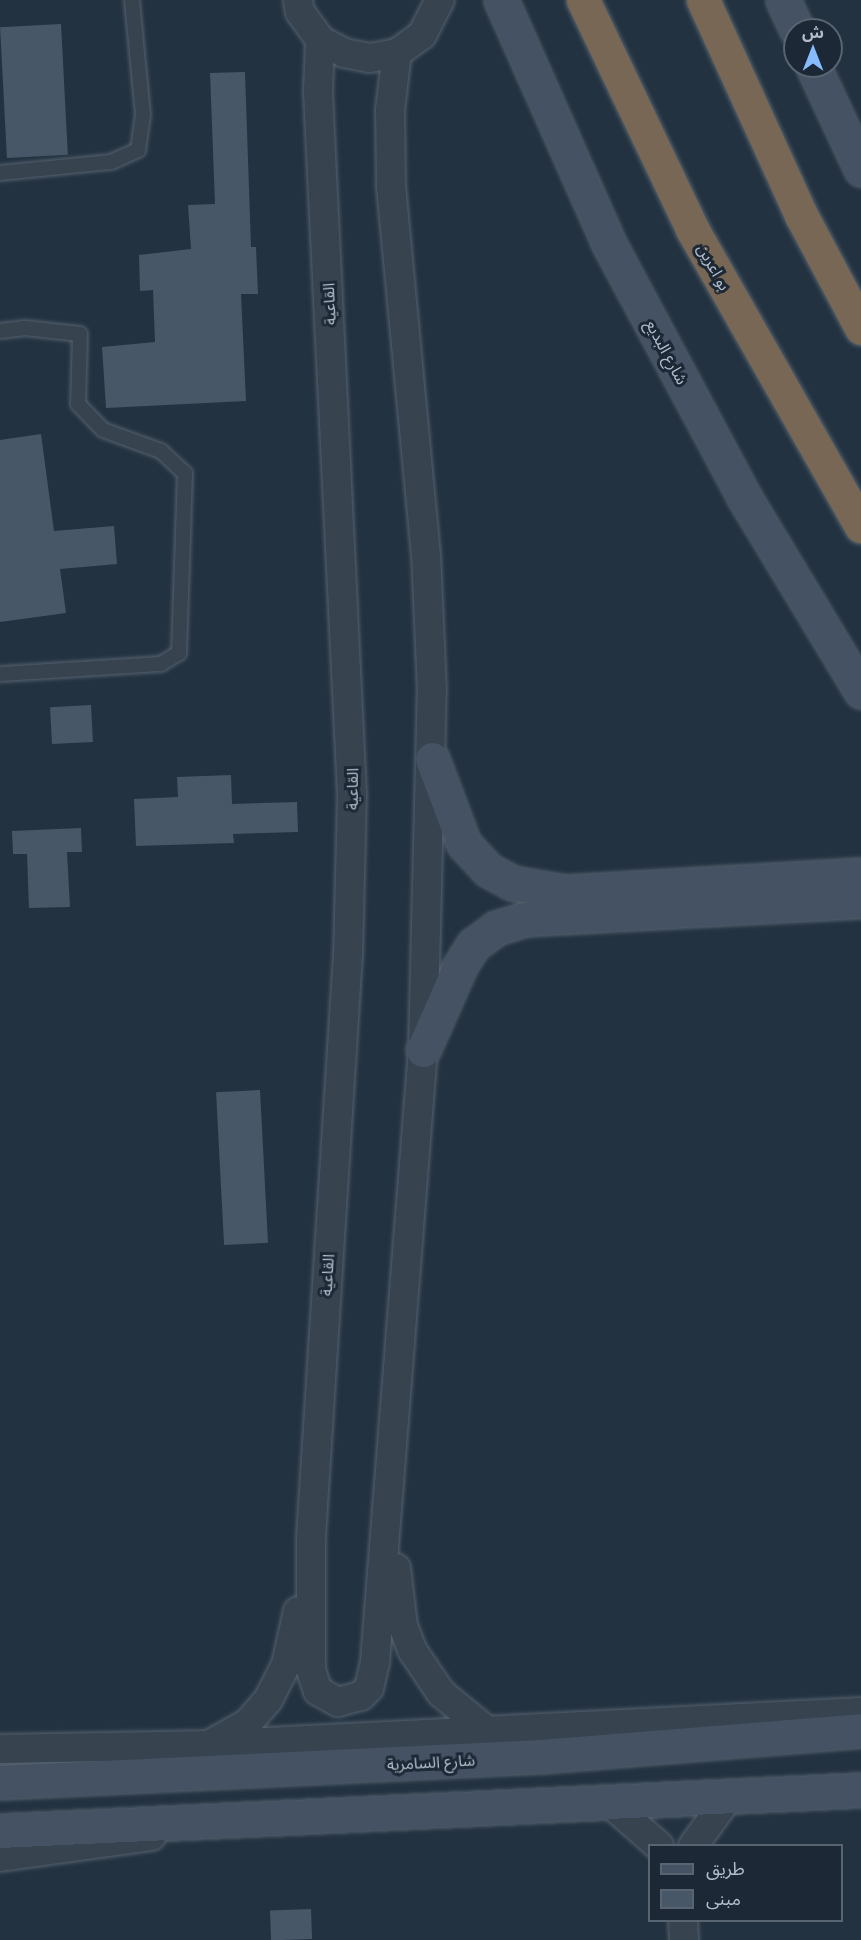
<!DOCTYPE html>
<html>
<head>
<meta charset="utf-8">
<style>
  body { margin:0 }
  #map { position:relative; width:861px; height:1940px; overflow:hidden; background:#233240; font-family:"Open Sans","Noto Sans Arabic",sans-serif }
  div>[style] { position:absolute }
  .building>* { inset:0; background:#475767; transform-origin:0 0 }
  .roads { filter:drop-shadow(0 0 2px #55616e) drop-shadow(0 0 2px #55616e) }
  .lane>* { height:14px; margin:-7px; padding:0 7px; transform-origin:7px; border-radius:7px; background:#384350 }
  .street>* { height:28px; margin:-14px; padding:0 14px; transform-origin:14px; border-radius:14px; background:#384350 }
  .secondary>* { height:33px; margin:-16.5px; padding:0 16.5px; transform-origin:16.5px; border-radius:16.5px; background:#455263 }
  .highway>* { height:33px; margin:-16.5px; padding:0 16.5px; transform-origin:16.5px; border-radius:16.5px; background:#776754 }
  span { translate:-50% -50%; white-space:nowrap; text-align:center; line-height:1.15; -webkit-text-stroke:6px #1c2835; paint-order:stroke }
  .street-label { font-size:16px; color:#b4becb }
  .legend { position:absolute; left:648px; top:1844px; width:195px; height:78px; box-sizing:border-box; background:#1c2835; border:2px solid #596471; margin:0; padding:8px 10px; list-style:none; font-size:18px; color:#b4becb }
  .legend li { display:flex; align-items:center; gap:12px; height:30px }
  .legend b { width:30px; border:2px solid #596471 }
  .north { position:absolute; left:783px; top:18px; width:60px; height:60px; box-sizing:border-box; background:#1c2835; border:2px solid #596471; border-radius:50%; rotate:0deg; font-size:16px; font-weight:700; line-height:24px; text-align:center; color:#b4becb }
  .north::after { content:''; display:block; margin:auto; width:21px; height:27px; background:#86bcfe; clip-path:polygon(50% 0,100% 100%,50% 72%,0 100%) }
</style>
</head>
<body>
<div id="map">
  <div class="building">
    <i style="left:61px;top:24px;width:131px;height:61px;rotate:87deg"></i>
    <i style="clip-path:polygon(245px 72px,251px 247px,256px 247px,258px 294px,241px 294px,246px 401px,106px 408px,102px 347px,155px 342px,153px 290px,140px 291px,139px 255px,191px 249px,188px 205px,215px 204px,210px 73px)"></i>
    <i style="clip-path:polygon(41px 434px,54px 531px,114px 526px,117px 564px,60px 569px,66px 613px,0 622px,0 440px)"></i>
    <i style="left:91px;top:705px;width:37px;height:41px;rotate:87deg"></i>
    <i style="clip-path:polygon(231px 775px,232px 804px,297px 802px,298px 832px,233px 834px,234px 843px,136px 846px,134px 799px,178px 797px,177px 777px)"></i>
    <i style="clip-path:polygon(81px 828px,82px 852px,67px 852px,70px 907px,29px 908px,27px 854px,13px 854px,12px 831px)"></i>
    <i style="left:260px;top:1090px;width:153px;height:44px;rotate:87deg"></i>
    <i style="left:311px;top:1909px;width:30px;height:41px;rotate:88deg"></i>
  </div>
  <div class="roads">
    <div class="lane">
      <i style="left:0;top:173px;width:112px;rotate:-5.7deg"></i>
      <i style="left:111px;top:162px;width:30px;rotate:-24deg"></i>
      <i style="left:138px;top:150px;width:35px;rotate:-82deg"></i>
      <i style="left:143px;top:115px;width:116px;rotate:-95.5deg"></i>
      <i style="left:0;top:331px;width:25px;rotate:-7deg"></i>
      <i style="left:25px;top:328px;width:55px;rotate:6.2deg"></i>
      <i style="left:80px;top:334px;width:70px;rotate:91.6deg"></i>
      <i style="left:78px;top:404px;width:36px;rotate:46deg"></i>
      <i style="left:103px;top:430px;width:62px;rotate:19.9deg"></i>
      <i style="left:161px;top:451px;width:33px;rotate:43deg"></i>
      <i style="left:185px;top:473px;width:180px;rotate:91.9deg"></i>
      <i style="left:179px;top:653px;width:21px;rotate:149deg"></i>
      <i style="left:161px;top:664px;width:161px;rotate:176.4deg"></i>
    </div>
    <div class="street">
      <i style="left:298px;top:0;width:12px;rotate:81deg"></i>
      <i style="left:300px;top:12px;width:34px;rotate:54deg"></i>
      <i style="left:320px;top:40px;width:27px;rotate:28deg"></i>
      <i style="left:344px;top:53px;width:26px;rotate:11deg"></i>
      <i style="left:370px;top:58px;width:27px;rotate:-10deg"></i>
      <i style="left:397px;top:53px;width:31px;rotate:-36deg"></i>
      <i style="left:422px;top:35px;width:39px;rotate:-63deg"></i>
      <i style="left:320px;top:40px;width:52px;rotate:92.2deg"></i>
      <i style="left:318px;top:92px;width:703px;rotate:87.23deg"></i>
      <i style="left:352px;top:794px;width:160px;rotate:91.4deg"></i>
      <i style="left:348px;top:954px;width:585px;rotate:93.63deg"></i>
      <i style="left:311px;top:1538px;width:132px;rotate:90deg"></i>
      <i style="left:311px;top:1670px;width:22px;rotate:72deg"></i>
      <i style="left:318px;top:1691px;width:23px;rotate:29deg"></i>
      <i style="left:338px;top:1702px;width:24px;rotate:-15deg"></i>
      <i style="left:361px;top:1696px;width:11px;rotate:-45deg"></i>
      <i style="left:369px;top:1688px;width:27px;rotate:-77deg"></i>
      <i style="left:375px;top:1662px;width:614px;rotate:-85.52deg"></i>
      <i style="left:423px;top:1050px;width:359px;rotate:-88.6deg"></i>
      <i style="left:432px;top:691px;width:135px;rotate:-92.5deg"></i>
      <i style="left:426px;top:556px;width:370px;rotate:-95.4deg"></i>
      <i style="left:391px;top:188px;width:78px;rotate:-90.7deg"></i>
      <i style="left:390px;top:110px;width:57px;rotate:-83deg"></i>
      <i style="left:396px;top:1568px;width:58px;rotate:83.1deg"></i>
      <i style="left:403px;top:1626px;width:26px;rotate:69deg"></i>
      <i style="left:412px;top:1650px;width:52px;rotate:56deg"></i>
      <i style="left:441px;top:1693px;width:58px;rotate:39.4deg"></i>
      <i style="left:214px;top:1742px;width:38px;rotate:-29deg"></i>
      <i style="left:247px;top:1724px;width:32px;rotate:-49deg"></i>
      <i style="left:268px;top:1700px;width:39px;rotate:-63deg"></i>
      <i style="left:286px;top:1665px;width:55px;rotate:-77.5deg"></i>
      <i style="left:0;top:1749px;width:208px;rotate:-1.1deg"></i>
      <i style="left:208px;top:1745px;width:654px;rotate:-2.89deg"></i>
      <i style="left:611px;top:1804px;width:64px;rotate:41.2deg"></i>
      <i style="left:693px;top:1846px;width:58px;rotate:-54.1deg"></i>
      <i style="left:0;top:1857px;width:153px;rotate:-7.9deg"></i>
      <i style="left:683px;top:1920px;width:20px;rotate:87deg"></i>
    </div>
    <div class="secondary">
      <i style="left:501px;top:0;width:265px;rotate:66.1deg"></i>
      <i style="left:608px;top:242px;width:289px;rotate:61.9deg"></i>
      <i style="left:744px;top:497px;width:227px;rotate:58.9deg"></i>
      <i style="left:783px;top:0;width:33px;rotate:65deg"></i>
      <i style="left:813px;top:66px;width:114px;rotate:65deg"></i>
      <i style="left:432px;top:759px;width:91px;rotate:69.4deg"></i>
      <i style="left:464px;top:844px;width:35px;rotate:47deg"></i>
      <i style="left:488px;top:870px;width:27px;rotate:28deg"></i>
      <i style="left:512px;top:883px;width:54px;rotate:9.6deg"></i>
      <i style="left:565px;top:892px;width:296px;rotate:-3.3deg"></i>
      <i style="left:423px;top:1050px;width:92px;rotate:-66.2deg"></i>
      <i style="left:460px;top:966px;width:25px;rotate:-58deg"></i>
      <i style="left:473px;top:945px;width:29px;rotate:-36deg"></i>
      <i style="left:496px;top:928px;width:30px;rotate:-17deg"></i>
      <i style="left:525px;top:919px;width:336px;rotate:-3.1deg"></i>
      <i style="left:0;top:1782px;width:542px;rotate:-2.75deg"></i>
      <i style="left:541px;top:1756px;width:321px;rotate:-4.6deg"></i>
      <i style="left:0;top:1831px;width:862px;rotate:-2.73deg"></i>
    </div>
    <div class="highway">
      <i style="left:583px;top:0;width:254px;rotate:64.5deg"></i>
      <i style="left:692px;top:229px;width:342px;rotate:60.4deg"></i>
      <i style="left:703px;top:0;width:236px;rotate:65.5deg"></i>
      <i style="left:801px;top:215px;width:128px;rotate:62deg"></i>
    </div>
  </div>
  <div class="street-label">
    <span style="left:714px;top:267px;rotate:61deg">بو اعرين</span>
    <span style="left:329px;top:304px;rotate:-93deg">القاعية</span>
    <span style="left:667px;top:352px;rotate:62deg">شارع البديع</span>
    <span style="left:352px;top:789px;rotate:-90deg">القاعية</span>
    <span style="left:327px;top:1275px;rotate:-87deg">القاعية</span>
    <span style="left:431px;top:1762px;rotate:-3deg">شارع السامرية</span>
  </div>
  <ul class="legend">
  <li><b style="height:8px;background:#455263"></b>طريق</li>
  <li><b style="height:16px;background:#475767"></b>مبنى</li>
  </ul>
  <div class="north">ش</div>
</div>
</body>
</html>
